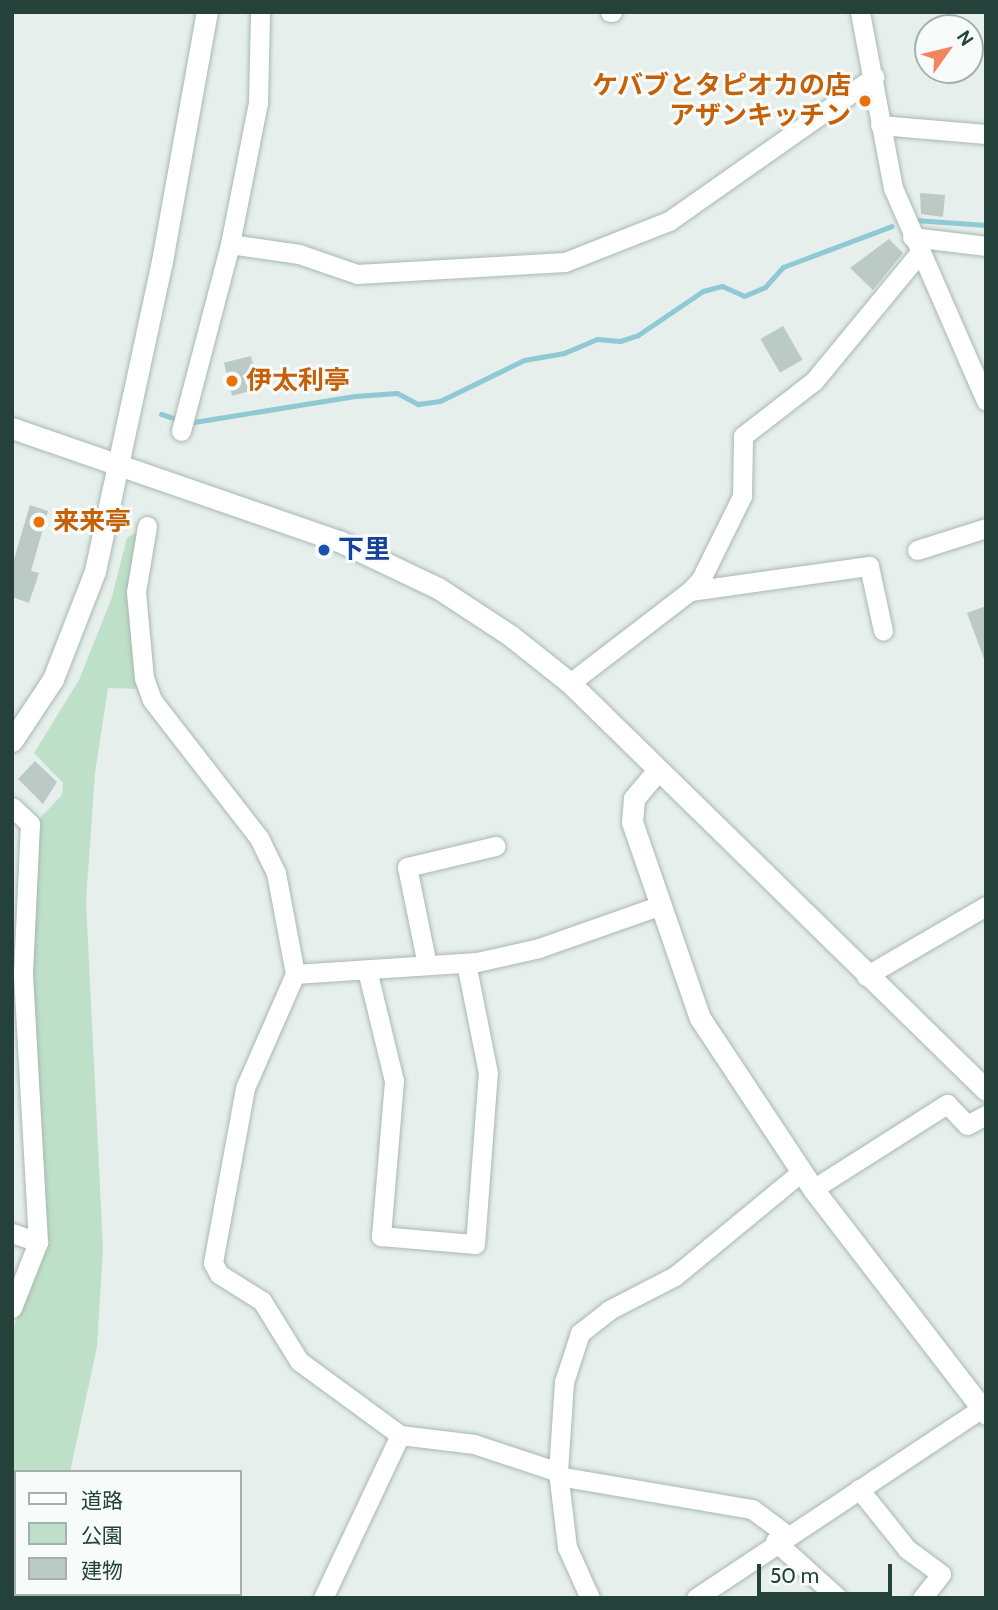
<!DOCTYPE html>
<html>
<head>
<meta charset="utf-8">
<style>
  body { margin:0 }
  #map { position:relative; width:998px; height:1610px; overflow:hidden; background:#e6efeb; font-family:Cabin,"Noto Sans JP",sans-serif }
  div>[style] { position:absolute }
  .green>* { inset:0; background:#bfe0c8 }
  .stream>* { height:5px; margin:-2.5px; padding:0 2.5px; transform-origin:2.5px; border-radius:2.5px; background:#8ec9d4 }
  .building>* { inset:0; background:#bbcac4; transform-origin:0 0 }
  .roads { filter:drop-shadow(0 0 2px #a8b8b2) drop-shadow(0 0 2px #a8b8b2) }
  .street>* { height:19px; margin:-9.5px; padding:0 9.5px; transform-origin:9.5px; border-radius:9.5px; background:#fff }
  .secondary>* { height:21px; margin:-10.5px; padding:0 10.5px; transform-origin:10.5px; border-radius:10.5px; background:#fff }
  .dots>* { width:19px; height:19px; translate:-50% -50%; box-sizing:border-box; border:4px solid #f7fbf9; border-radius:50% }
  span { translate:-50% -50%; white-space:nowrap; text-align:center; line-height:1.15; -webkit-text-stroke:6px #f7fbf9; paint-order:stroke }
  .food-label { font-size:26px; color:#c56008; font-weight:700 }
  .right { translate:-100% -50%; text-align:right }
  .left { translate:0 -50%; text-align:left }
  .transit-label { font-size:26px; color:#164399; font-weight:700 }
  .frame { position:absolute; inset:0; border:14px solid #24423a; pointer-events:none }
  .legend { position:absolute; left:14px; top:1470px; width:228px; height:126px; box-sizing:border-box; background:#f7fbf9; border:2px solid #a3b1ad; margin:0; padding:9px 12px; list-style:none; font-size:21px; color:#24423a }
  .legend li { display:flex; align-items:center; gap:14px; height:35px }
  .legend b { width:35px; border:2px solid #a3b1ad }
  .north { position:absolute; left:914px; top:14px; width:70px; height:70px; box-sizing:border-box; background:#f7fbf9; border:2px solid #a3b1ad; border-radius:50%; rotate:56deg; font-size:19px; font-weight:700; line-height:28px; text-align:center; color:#24423a }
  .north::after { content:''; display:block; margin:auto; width:24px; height:32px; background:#f4845f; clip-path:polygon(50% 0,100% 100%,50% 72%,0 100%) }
  .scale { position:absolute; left:757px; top:1564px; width:135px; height:32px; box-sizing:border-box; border:4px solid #24423a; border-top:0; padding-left:9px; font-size:21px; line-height:24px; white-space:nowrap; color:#24423a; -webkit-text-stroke:5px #f7fbf9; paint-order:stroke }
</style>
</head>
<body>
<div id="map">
  <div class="green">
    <i style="clip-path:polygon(140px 530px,139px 689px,108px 688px,95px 773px,86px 900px,103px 1249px,97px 1347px,70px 1472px,16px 1472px,16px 1594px,39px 1594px,12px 1598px,12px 1331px,47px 1243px,33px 986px,38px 820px,62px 795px,63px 783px,34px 753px,79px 680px,111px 600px,127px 538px)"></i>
  </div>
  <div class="stream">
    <i style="left:915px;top:220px;width:71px;rotate:4deg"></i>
    <i style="left:161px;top:414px;width:28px;rotate:18deg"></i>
    <i style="left:188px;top:423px;width:169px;rotate:-9.2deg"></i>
    <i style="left:355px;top:396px;width:42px;rotate:-4.1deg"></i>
    <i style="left:397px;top:393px;width:24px;rotate:28deg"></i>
    <i style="left:418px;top:404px;width:22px;rotate:-8deg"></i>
    <i style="left:440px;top:401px;width:93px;rotate:-26deg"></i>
    <i style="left:524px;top:360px;width:41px;rotate:-9.9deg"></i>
    <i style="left:564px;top:353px;width:36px;rotate:-23deg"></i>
    <i style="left:597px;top:339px;width:23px;rotate:5deg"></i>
    <i style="left:620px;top:341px;width:19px;rotate:-18deg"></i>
    <i style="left:638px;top:335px;width:78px;rotate:-34.1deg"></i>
    <i style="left:703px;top:291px;width:20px;rotate:-15deg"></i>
    <i style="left:722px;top:286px;width:24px;rotate:24deg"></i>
    <i style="left:744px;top:296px;width:23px;rotate:-23deg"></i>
    <i style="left:765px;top:287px;width:27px;rotate:-48deg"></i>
    <i style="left:783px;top:267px;width:116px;rotate:-20.6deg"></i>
  </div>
  <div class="building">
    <i style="clip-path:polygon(920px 193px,945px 195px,943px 217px,921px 214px)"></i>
    <i style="clip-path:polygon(889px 239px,903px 253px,873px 290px,850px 268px)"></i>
    <i style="left:783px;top:326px;width:39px;height:26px;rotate:60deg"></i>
    <i style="left:251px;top:356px;width:34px;height:28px;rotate:76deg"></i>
    <i style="clip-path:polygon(30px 505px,48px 511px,31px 571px,39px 573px,29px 603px,12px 597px,12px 566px)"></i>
    <i style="clip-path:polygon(986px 606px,986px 659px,984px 659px,967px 613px)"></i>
    <i style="clip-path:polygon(35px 761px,57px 782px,43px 804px,18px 779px)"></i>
  </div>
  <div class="roads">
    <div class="street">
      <i style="left:610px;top:12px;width:2px"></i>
      <i style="left:860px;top:12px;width:179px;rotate:79.4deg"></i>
      <i style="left:893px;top:188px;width:232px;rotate:66.4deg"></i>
      <i style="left:880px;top:125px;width:106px;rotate:4.9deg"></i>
      <i style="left:912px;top:237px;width:75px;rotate:6.9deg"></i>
      <i style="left:230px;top:244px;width:70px;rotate:8.2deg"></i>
      <i style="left:299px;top:254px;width:61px;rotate:19deg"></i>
      <i style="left:357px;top:274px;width:208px;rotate:-3.3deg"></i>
      <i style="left:565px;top:262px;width:112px;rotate:-21.5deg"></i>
      <i style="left:669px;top:221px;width:251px;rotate:-35.1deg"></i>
      <i style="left:181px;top:431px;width:193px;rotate:-75.3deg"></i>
      <i style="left:230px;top:244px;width:144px;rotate:-78.8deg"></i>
      <i style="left:258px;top:103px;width:91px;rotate:-88.7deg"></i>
      <i style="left:147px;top:526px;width:67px;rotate:99.5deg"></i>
      <i style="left:136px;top:592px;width:86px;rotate:84.7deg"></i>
      <i style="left:144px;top:678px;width:23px;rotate:70deg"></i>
      <i style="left:152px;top:700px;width:175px;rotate:52.2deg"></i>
      <i style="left:259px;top:838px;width:39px;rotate:64deg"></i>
      <i style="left:276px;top:873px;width:103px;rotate:79.3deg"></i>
      <i style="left:295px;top:974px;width:124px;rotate:113.7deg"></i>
      <i style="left:245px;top:1088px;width:178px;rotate:100.4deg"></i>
      <i style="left:213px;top:1263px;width:13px;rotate:61deg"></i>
      <i style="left:219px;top:1274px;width:51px;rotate:32.1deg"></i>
      <i style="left:262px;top:1301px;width:70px;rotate:58.3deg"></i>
      <i style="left:299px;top:1361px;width:125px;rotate:36.2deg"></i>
      <i style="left:400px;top:1435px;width:75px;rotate:6.9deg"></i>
      <i style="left:474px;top:1444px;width:89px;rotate:18.4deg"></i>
      <i style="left:917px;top:550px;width:72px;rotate:-17.7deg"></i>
      <i style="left:690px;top:591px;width:16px;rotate:-47deg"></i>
      <i style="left:701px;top:579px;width:93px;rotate:-63.7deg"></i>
      <i style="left:742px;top:496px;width:60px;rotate:-89deg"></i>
      <i style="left:743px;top:436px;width:90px;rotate:-37.8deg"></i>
      <i style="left:814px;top:381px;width:163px;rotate:-50.5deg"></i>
      <i style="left:570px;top:683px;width:151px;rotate:-37.5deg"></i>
      <i style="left:690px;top:591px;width:181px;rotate:-8deg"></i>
      <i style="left:869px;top:566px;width:66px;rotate:77.8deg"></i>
      <i style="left:12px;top:807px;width:25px;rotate:43deg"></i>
      <i style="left:30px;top:824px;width:150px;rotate:92.7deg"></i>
      <i style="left:23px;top:974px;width:268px;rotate:86.8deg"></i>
      <i style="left:38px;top:1242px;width:71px;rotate:111.5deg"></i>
      <i style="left:427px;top:965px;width:100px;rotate:-101.5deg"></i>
      <i style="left:407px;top:867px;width:91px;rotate:-13.3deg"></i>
      <i style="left:367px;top:970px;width:114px;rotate:76.3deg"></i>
      <i style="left:394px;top:1081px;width:156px;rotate:94.8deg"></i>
      <i style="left:381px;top:1236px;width:94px;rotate:4.9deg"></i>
      <i style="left:475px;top:1244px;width:171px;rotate:-85.7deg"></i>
      <i style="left:488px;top:1073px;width:112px;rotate:-101.3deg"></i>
      <i style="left:295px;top:974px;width:182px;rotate:-3.8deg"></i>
      <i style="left:477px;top:962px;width:64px;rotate:-12.7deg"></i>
      <i style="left:539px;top:948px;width:126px;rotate:-19.4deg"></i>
      <i style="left:866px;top:976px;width:139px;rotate:-30.3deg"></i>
      <i style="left:813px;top:1189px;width:159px;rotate:-32.4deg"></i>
      <i style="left:947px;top:1104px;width:29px;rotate:46deg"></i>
      <i style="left:967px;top:1125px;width:21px;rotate:-28deg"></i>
      <i style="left:12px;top:1233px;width:28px;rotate:19deg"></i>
      <i style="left:558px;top:1476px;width:197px;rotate:9.7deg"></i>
      <i style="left:752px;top:1509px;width:44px;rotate:36.6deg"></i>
      <i style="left:859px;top:1489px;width:77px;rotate:51.3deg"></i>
      <i style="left:907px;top:1549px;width:42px;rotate:36.3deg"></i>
      <i style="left:941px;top:1574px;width:31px;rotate:128deg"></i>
      <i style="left:775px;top:1541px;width:85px;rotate:42.1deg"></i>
      <i style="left:323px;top:1598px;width:180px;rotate:-64.7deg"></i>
      <i style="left:590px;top:1598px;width:56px;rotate:-114.3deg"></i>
      <i style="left:567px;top:1547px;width:76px;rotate:-96.8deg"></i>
      <i style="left:558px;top:1472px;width:90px;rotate:-86.2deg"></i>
      <i style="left:564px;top:1382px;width:52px;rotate:-71.9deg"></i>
      <i style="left:580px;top:1333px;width:37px;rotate:-38deg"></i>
      <i style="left:609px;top:1310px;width:74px;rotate:-27.3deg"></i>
      <i style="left:675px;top:1276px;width:163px;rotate:-39.5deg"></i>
      <i style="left:696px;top:1598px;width:341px;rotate:-33.6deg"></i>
    </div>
    <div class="secondary">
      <i style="left:12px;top:428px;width:346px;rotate:19.1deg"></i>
      <i style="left:339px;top:541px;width:110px;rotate:25.4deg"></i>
      <i style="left:438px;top:588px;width:87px;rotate:33.3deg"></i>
      <i style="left:511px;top:636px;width:75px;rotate:38.5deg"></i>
      <i style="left:570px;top:683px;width:582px;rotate:44.37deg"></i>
      <i style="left:12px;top:741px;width:74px;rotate:-56.5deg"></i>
      <i style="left:53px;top:679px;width:116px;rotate:-68.7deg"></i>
      <i style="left:95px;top:571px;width:317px;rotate:-77.8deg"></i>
      <i style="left:162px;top:261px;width:253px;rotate:-79.8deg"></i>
      <i style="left:658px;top:770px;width:38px;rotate:130deg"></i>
      <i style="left:634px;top:799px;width:23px;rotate:95deg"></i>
      <i style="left:632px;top:822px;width:207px;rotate:70.9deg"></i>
      <i style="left:700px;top:1018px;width:205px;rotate:56.5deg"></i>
      <i style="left:813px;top:1189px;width:284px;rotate:52.4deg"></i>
    </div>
  </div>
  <div class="dots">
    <i style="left:865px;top:101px;background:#e8710a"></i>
    <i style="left:232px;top:381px;background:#e8710a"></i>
    <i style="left:39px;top:522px;background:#e8710a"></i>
    <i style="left:324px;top:550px;background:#1a4fb4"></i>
  </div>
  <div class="food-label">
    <span class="right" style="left:851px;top:101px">ケバブとタピオカの店<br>アザンキッチン</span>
    <span class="left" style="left:246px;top:381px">伊太利亭</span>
    <span class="left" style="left:53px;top:522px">来来亭</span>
  </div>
  <div class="transit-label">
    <span class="left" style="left:338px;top:550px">下里</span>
  </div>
  <div class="frame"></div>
  <ul class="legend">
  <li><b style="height:9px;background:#fff"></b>道路</li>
  <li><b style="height:19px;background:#bfe0c8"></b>公園</li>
  <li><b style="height:19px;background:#bbcac4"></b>建物</li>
  </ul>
  <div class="north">N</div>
  <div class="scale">50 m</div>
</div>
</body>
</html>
